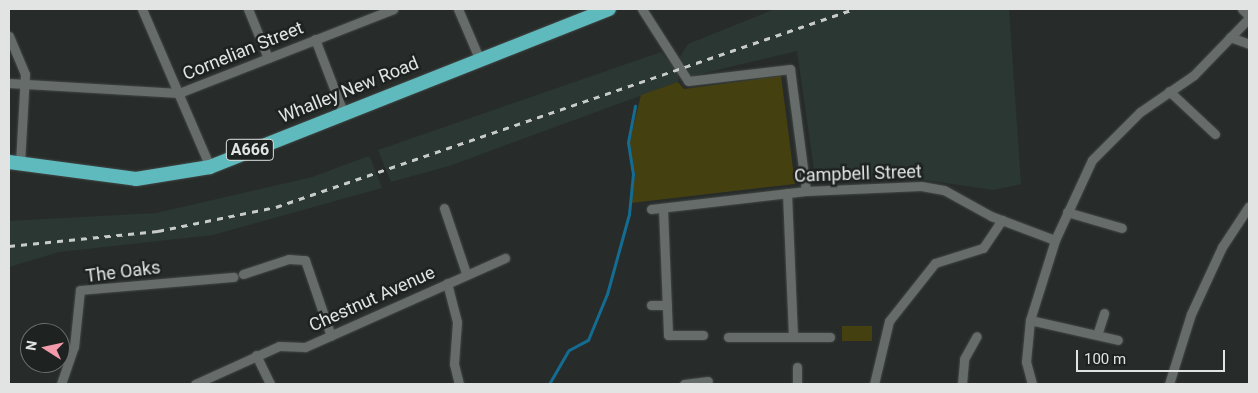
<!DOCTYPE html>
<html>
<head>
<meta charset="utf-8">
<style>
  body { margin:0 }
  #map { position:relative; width:1258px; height:393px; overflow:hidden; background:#272c2a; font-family:Roboto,sans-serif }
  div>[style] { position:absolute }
  .built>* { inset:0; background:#2b3732 }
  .green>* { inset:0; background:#454010; transform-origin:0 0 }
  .stream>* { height:3px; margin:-1.5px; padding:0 1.5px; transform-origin:1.5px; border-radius:1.5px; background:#146c92 }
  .roads { filter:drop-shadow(0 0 1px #424745) drop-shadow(0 0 1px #424745) }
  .minor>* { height:9px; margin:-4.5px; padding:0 4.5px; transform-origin:4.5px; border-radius:4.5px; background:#666c69 }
  .trunk>* { height:14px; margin:-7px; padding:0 7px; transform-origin:7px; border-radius:7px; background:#5fbabe }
  .rail>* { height:3px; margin-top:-1.5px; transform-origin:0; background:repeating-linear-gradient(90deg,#c7cbc9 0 6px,transparent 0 12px) }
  span { translate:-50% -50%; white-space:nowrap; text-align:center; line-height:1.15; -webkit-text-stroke:5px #1e2321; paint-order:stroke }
  .shield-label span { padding:1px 4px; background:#1e2321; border:1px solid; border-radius:4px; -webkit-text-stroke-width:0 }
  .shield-label { font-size:16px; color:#e1e4e3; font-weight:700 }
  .street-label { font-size:18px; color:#e1e4e3 }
  .frame { position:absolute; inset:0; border:10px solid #e1e4e3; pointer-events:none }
  .north { position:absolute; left:20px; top:323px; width:50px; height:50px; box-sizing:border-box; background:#1e2321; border:1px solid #6c706f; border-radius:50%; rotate:280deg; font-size:14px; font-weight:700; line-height:20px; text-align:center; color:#e1e4e3 }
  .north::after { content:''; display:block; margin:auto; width:18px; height:22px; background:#f39aab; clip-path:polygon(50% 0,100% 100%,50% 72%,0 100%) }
  .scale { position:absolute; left:1076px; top:350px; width:149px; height:22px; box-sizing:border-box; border:2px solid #e1e4e3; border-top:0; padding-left:6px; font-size:15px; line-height:18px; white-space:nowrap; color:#e1e4e3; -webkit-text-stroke:4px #1e2321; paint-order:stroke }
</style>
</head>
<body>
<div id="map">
  <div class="built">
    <i style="clip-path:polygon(775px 9px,1009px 9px,1021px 184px,994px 190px,911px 178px,815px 176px,797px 51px,692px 76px,680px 57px,688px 44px)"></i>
    <i style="clip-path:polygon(661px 52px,679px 74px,678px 82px,449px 166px,391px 182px,378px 150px)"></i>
    <i style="clip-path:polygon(366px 157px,370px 157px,382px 188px,213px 235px,59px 252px,9px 267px,9px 221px,156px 213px,312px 177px)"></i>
  </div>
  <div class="green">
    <i style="clip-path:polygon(781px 76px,795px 184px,631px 203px,635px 175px,629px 144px,641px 95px,678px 82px,684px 89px)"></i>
    <i style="left:842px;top:326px;width:30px;height:15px"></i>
  </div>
  <div class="stream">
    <i style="left:549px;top:384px;width:39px;rotate:-60deg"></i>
    <i style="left:569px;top:350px;width:21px;rotate:-28deg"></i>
    <i style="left:588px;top:340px;width:50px;rotate:-67.6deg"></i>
    <i style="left:607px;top:294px;width:83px;rotate:-74.6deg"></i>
    <i style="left:629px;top:214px;width:40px;rotate:-84.3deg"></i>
    <i style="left:633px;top:174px;width:32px;rotate:-99deg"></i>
    <i style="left:628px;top:142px;width:37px;rotate:-79deg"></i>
  </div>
  <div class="roads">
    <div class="minor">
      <i style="left:142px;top:9px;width:172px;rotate:66.7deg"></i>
      <i style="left:248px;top:9px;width:53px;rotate:67.8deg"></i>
      <i style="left:458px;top:9px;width:53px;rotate:66.8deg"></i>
      <i style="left:642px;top:9px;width:85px;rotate:57.4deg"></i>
      <i style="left:688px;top:81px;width:103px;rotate:-6.7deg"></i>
      <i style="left:790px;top:69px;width:123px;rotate:82.5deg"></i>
      <i style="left:1242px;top:9px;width:10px;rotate:45deg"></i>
      <i style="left:9px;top:36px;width:41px;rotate:67.2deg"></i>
      <i style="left:25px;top:74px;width:89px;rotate:93.2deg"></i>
      <i style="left:1230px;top:37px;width:20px;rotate:20deg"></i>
      <i style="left:315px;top:39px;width:78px;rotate:69deg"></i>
      <i style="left:9px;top:83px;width:170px;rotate:3.4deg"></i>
      <i style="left:179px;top:93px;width:230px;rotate:-21.4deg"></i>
      <i style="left:1169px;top:91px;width:63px;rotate:43.1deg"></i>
      <i style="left:787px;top:193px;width:144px;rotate:87.6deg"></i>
      <i style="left:444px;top:208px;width:69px;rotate:71.3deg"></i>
      <i style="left:651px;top:209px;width:156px;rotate:-6.6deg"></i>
      <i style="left:806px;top:191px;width:115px;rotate:-2.5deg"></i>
      <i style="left:921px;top:186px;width:23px;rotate:10deg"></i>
      <i style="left:944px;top:190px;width:54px;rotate:29deg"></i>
      <i style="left:991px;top:216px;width:68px;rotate:20.6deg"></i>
      <i style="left:663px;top:209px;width:126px;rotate:87.7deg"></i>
      <i style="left:668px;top:335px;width:35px"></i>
      <i style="left:1067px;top:212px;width:57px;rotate:16.2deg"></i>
      <i style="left:243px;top:274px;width:48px;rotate:-18.1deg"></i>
      <i style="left:289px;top:259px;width:16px;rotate:4deg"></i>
      <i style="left:305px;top:260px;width:80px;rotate:71.1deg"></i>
      <i style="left:447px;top:283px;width:40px;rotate:75.6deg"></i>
      <i style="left:457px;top:322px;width:42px;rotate:94.1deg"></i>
      <i style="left:454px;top:364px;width:21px;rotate:76deg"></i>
      <i style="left:651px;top:305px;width:16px"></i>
      <i style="left:1030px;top:320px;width:90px;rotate:12.8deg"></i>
      <i style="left:1097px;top:335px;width:23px;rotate:-72deg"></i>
      <i style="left:728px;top:337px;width:102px"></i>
      <i style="left:256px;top:355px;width:32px;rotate:64deg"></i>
      <i style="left:61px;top:384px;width:39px;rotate:-71deg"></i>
      <i style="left:74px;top:347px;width:57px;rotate:-84deg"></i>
      <i style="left:80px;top:290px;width:154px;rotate:-4.9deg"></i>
      <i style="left:195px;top:384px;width:92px;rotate:-24.3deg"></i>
      <i style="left:279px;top:346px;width:26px;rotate:2deg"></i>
      <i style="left:305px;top:347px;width:219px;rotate:-24deg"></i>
      <i style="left:684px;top:384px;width:24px;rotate:-7deg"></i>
      <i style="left:797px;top:384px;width:17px;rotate:-90deg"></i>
      <i style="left:874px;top:384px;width:65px;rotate:-76.6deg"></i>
      <i style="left:889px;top:321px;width:74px;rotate:-51.6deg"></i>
      <i style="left:935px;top:263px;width:50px;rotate:-17.4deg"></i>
      <i style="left:983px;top:248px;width:34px;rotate:-56deg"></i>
      <i style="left:962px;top:384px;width:25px;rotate:-85deg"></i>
      <i style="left:964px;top:359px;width:26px;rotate:-61deg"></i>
      <i style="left:1032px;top:384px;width:23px;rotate:-105deg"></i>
      <i style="left:1026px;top:362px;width:42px;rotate:-84.6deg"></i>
      <i style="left:1030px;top:320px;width:84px;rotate:-72.6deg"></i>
      <i style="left:1055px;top:240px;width:88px;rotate:-65.2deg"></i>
      <i style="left:1092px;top:160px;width:68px;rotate:-45deg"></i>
      <i style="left:1140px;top:112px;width:65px;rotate:-34.4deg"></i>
      <i style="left:1194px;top:75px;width:79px;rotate:-46deg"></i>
      <i style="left:1169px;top:384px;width:73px;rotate:-72.6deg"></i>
      <i style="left:1191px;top:314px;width:74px;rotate:-65.2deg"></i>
      <i style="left:1222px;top:247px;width:49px;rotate:-56.6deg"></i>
    </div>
    <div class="trunk">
      <i style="left:9px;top:162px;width:128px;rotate:7.6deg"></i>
      <i style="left:136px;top:179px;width:75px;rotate:-9.2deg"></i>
      <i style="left:210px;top:167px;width:429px;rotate:-21.6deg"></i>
    </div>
  </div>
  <div class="rail">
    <i style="left:9px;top:246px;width:150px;rotate:-5.7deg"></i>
    <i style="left:158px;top:231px;width:120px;rotate:-11.5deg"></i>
    <i style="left:276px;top:207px;width:611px;rotate:-18.91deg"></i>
  </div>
  <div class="shield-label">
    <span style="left:250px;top:150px">A666</span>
  </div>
  <div class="street-label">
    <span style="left:243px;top:51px;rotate:-22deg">Cornelian Street</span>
    <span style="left:349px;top:90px;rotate:-22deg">Whalley New Road</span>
    <span style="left:858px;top:174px;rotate:-2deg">Campbell Street</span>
    <span style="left:123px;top:272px;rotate:-7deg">The Oaks</span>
    <span style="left:372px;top:299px;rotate:-24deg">Chestnut Avenue</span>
  </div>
  <div class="frame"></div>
  <div class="north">N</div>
  <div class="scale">100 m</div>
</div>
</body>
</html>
